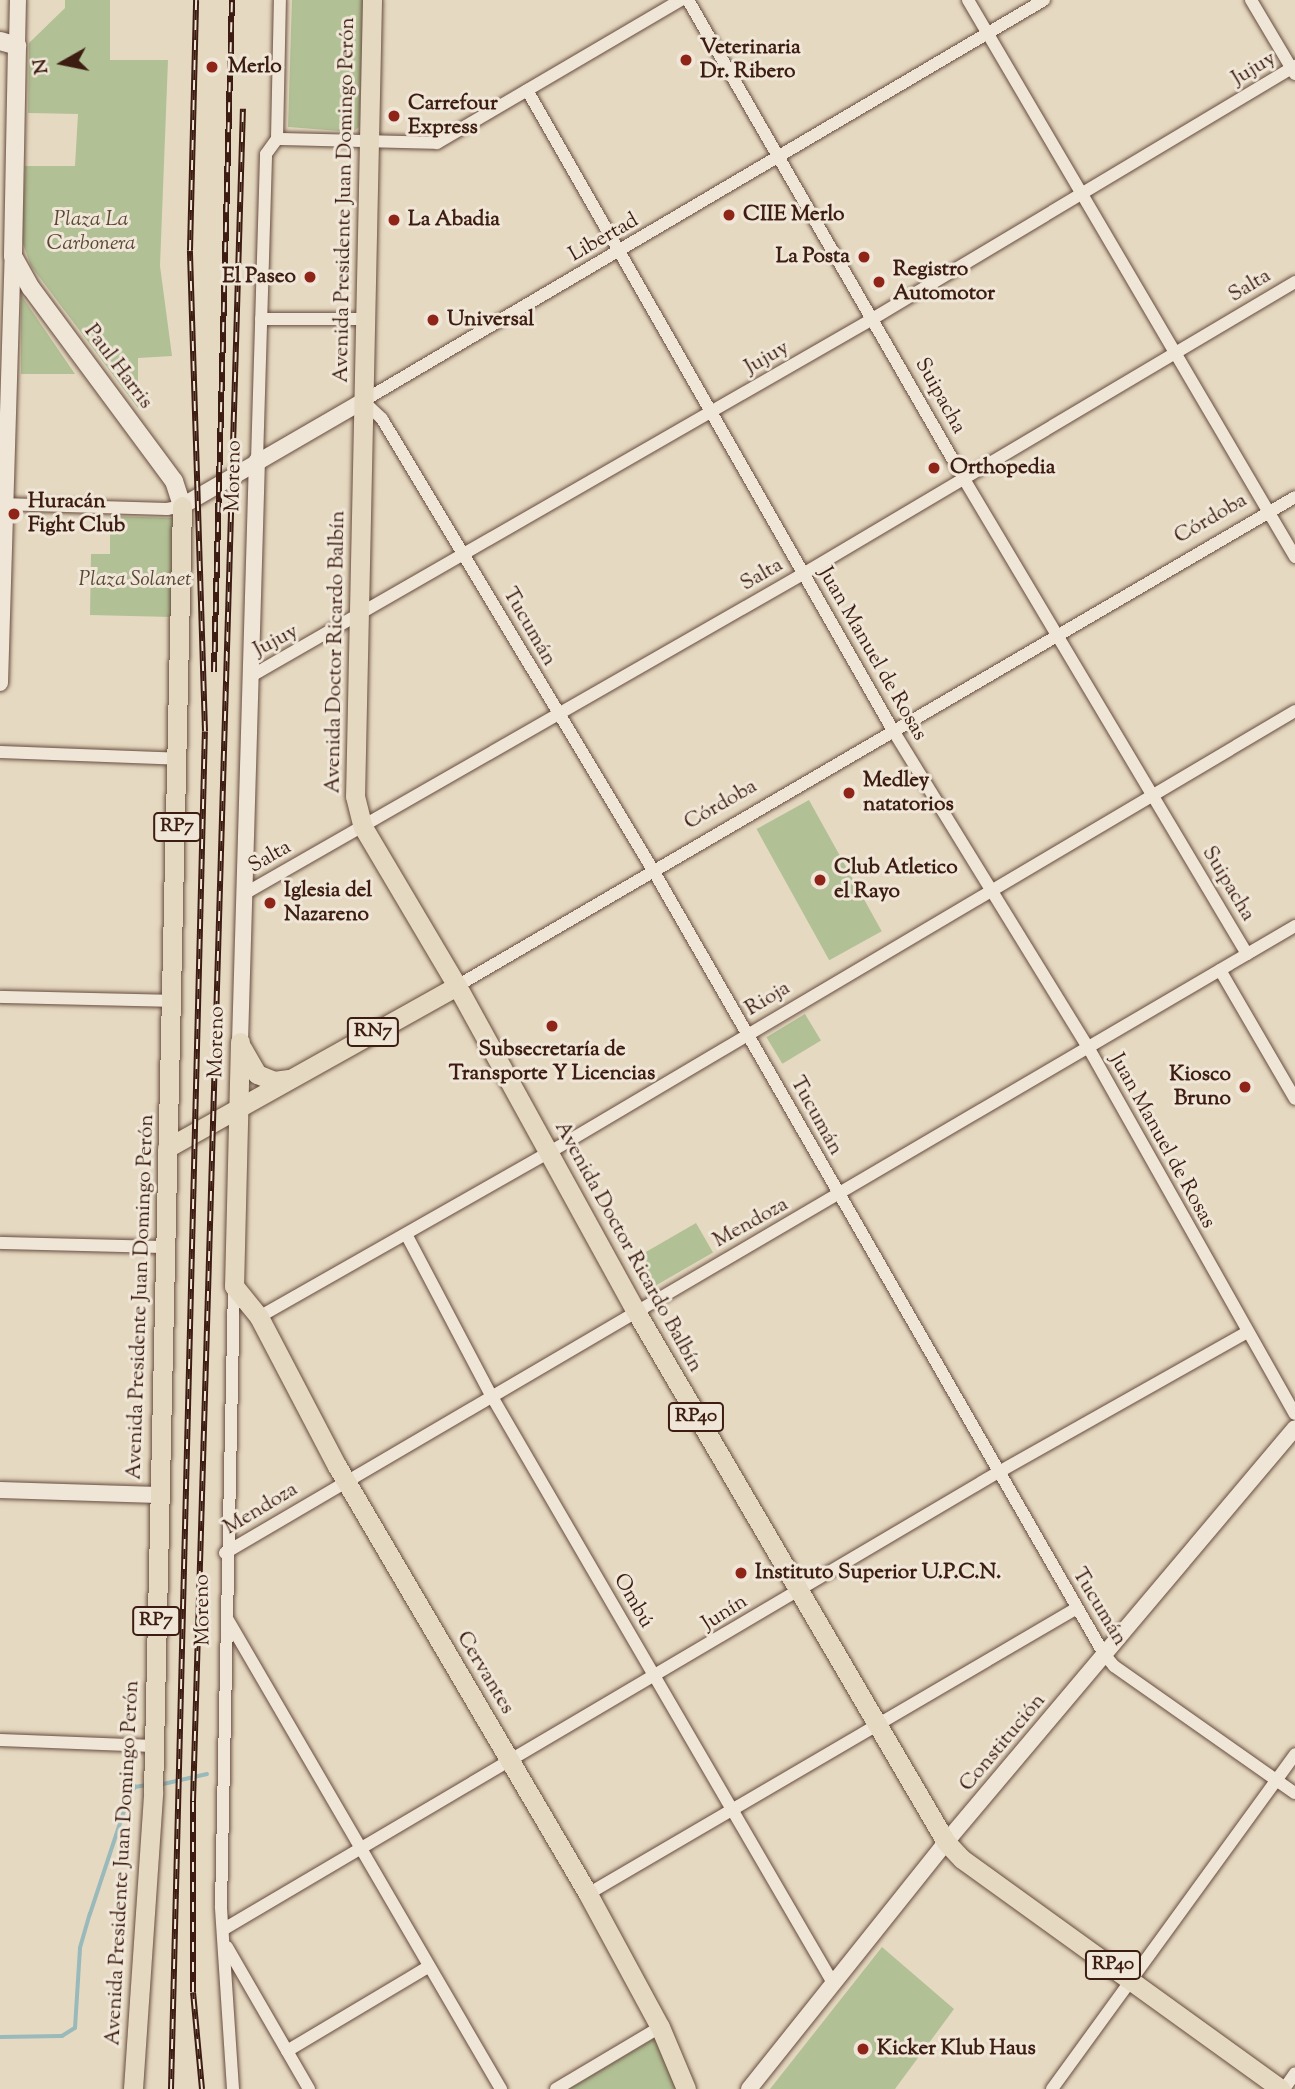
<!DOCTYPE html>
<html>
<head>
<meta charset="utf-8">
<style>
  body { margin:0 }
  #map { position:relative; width:1295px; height:2089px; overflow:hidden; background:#e6d9c1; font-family:"Sorts Mill Goudy",serif }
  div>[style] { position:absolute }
  .green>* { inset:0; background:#b2c095; transform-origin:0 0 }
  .stream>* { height:3.5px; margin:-1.75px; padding:0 1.75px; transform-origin:1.75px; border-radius:1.75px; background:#99b9ba }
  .roads { filter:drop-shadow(0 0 2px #674c3e) drop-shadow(0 0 2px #674c3e) }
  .minor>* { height:12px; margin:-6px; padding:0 6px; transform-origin:6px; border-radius:6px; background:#efe6d7 }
  .tertiary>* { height:16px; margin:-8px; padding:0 8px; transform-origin:8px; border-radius:8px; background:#efe6d7 }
  .secondary>* { height:18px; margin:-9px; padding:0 9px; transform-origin:9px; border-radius:9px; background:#efe6d7 }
  .primary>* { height:19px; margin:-9.5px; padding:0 9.5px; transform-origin:9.5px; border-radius:9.5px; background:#e6d9c1 }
  .rail>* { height:6px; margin-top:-3px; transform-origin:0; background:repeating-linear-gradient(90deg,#efe6d7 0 10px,#3d1d12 0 20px); box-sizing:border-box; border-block:2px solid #3d1d12 }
  .dots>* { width:19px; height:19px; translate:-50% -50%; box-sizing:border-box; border:4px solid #efe6d7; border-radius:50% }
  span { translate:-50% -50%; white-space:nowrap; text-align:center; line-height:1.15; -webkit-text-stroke:6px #efe6d7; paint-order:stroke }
  .shield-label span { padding:2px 5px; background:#efe6d7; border:2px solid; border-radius:5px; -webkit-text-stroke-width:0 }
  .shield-label { font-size:19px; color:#3d1d12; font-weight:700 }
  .poi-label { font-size:21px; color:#3d1d12; font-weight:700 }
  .left { translate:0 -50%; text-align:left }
  .right { translate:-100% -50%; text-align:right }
  .street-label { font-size:21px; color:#3d1d12 }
  .park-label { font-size:21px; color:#5a4633; font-style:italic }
  .north { position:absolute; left:28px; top:28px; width:70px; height:70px; -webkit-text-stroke:5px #efe6d7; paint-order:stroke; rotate:261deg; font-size:19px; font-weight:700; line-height:28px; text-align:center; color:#3d1d12 }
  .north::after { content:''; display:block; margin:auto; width:24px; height:32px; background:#3d1d12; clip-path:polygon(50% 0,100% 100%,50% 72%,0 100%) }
</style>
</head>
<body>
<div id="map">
  <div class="green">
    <i style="clip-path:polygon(65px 0,110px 0,110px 60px,168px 60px,160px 266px,172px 356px,138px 358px,138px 408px,31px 266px,22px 241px,25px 166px,75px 166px,78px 114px,28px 113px,29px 43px,65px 8px)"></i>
    <i style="clip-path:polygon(292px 0,364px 0,359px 127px,353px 132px,288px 127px)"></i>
    <i style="clip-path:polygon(21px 295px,75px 374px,21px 374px)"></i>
    <i style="clip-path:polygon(110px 516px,173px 518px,171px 617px,90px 615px,91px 554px,110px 554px)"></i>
    <i style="left:809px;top:800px;width:150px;height:60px;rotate:61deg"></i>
    <i style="left:805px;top:1014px;width:31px;height:45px;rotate:59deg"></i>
    <i style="left:696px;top:1223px;width:34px;height:77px;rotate:60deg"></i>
    <i style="clip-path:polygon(882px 1947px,954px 2009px,895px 2089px,770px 2089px)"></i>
    <i style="clip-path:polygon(655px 2038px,676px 2089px,569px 2089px)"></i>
  </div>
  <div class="stream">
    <i style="left:159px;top:1785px;width:49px;rotate:-12.9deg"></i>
    <i style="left:0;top:2037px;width:62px;rotate:-0.9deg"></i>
    <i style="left:62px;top:2036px;width:15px;rotate:-32deg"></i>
    <i style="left:75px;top:2028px;width:80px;rotate:-86.4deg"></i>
    <i style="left:80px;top:1948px;width:35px;rotate:-74deg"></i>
    <i style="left:90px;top:1914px;width:124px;rotate:-71.7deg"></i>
    <i style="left:129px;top:1796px;width:11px;rotate:-56deg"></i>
    <i style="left:135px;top:1787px;width:12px;rotate:-9deg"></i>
  </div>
  <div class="roads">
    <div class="minor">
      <i style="left:688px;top:0;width:553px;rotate:60.05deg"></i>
      <i style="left:964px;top:479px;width:553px;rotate:59.21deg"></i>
      <i style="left:968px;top:0;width:646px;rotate:59.58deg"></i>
      <i style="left:1044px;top:0;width:790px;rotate:149.51deg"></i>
      <i style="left:363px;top:401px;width:26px;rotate:43deg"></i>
      <i style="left:382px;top:419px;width:526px;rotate:59deg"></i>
      <i style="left:653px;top:870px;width:904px;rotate:60.09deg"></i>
      <i style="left:1104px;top:1654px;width:16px;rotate:50deg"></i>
      <i style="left:1114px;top:1666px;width:221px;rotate:35.1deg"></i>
      <i style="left:1251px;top:0;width:86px;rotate:59.3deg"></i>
      <i style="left:527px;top:90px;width:739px;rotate:60.25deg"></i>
      <i style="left:894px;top:732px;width:370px;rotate:58.4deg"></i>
      <i style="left:1088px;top:1047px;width:421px;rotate:60.6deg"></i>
      <i style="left:277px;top:139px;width:160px;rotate:1.4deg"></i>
      <i style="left:437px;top:143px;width:283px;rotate:-30.4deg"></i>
      <i style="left:261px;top:319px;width:103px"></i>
      <i style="left:257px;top:460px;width:306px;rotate:-88.3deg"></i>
      <i style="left:266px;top:154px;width:19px;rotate:-54deg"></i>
      <i style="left:277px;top:139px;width:139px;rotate:-88.8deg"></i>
      <i style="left:0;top:504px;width:167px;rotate:1.7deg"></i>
      <i style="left:167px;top:509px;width:15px;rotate:-11deg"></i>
      <i style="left:253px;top:675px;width:716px;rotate:-29.89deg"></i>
      <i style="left:874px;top:318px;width:491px;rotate:-30.9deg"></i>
      <i style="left:0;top:752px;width:179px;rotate:2.2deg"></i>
      <i style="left:244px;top:894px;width:644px;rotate:-29.79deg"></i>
      <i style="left:803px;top:574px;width:572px;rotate:-30.69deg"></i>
      <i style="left:1220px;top:970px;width:149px;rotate:59.8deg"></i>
      <i style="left:457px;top:986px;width:970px;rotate:-30.26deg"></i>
      <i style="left:0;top:997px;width:172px;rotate:1.3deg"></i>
      <i style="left:406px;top:1234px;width:182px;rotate:62.2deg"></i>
      <i style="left:491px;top:1395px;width:680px;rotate:59.82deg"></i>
      <i style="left:0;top:1243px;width:166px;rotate:1.4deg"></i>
      <i style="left:259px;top:1317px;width:335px;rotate:-29.6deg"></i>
      <i style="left:550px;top:1152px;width:866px;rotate:-30.62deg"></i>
      <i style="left:225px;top:1553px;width:1240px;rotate:-30.37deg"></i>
      <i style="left:228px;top:1620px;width:543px;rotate:59.8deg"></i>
      <i style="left:0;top:1740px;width:154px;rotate:2.2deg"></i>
      <i style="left:588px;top:1894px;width:566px;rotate:-30.32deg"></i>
      <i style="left:224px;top:1929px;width:897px;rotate:-30.54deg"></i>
      <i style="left:997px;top:1473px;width:287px;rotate:-29.4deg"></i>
      <i style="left:227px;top:1947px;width:164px;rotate:60deg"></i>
      <i style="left:287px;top:2051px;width:164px;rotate:-30.8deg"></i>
      <i style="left:233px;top:2089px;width:183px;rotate:-93.8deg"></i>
      <i style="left:221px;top:1906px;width:620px;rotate:-88.8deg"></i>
      <i style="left:556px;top:2089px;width:121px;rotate:-30.8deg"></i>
      <i style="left:1052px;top:2089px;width:414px;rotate:-54deg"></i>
      <i style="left:1284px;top:2089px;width:19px;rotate:-55deg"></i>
    </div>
    <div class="tertiary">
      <i style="left:17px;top:46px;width:46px;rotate:-88.8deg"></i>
      <i style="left:182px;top:506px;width:209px;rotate:-30.1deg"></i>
      <i style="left:0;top:683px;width:427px;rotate:-88.3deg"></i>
      <i style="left:240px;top:1042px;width:582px;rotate:-88.33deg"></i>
      <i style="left:0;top:1490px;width:158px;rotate:1.8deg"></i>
      <i style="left:749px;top:2089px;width:316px;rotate:-51.4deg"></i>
      <i style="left:946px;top:1842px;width:541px;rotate:-49.87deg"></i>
    </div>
    <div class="secondary">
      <i style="left:0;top:41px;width:18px;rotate:16deg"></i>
      <i style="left:17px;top:46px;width:210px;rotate:91.1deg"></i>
      <i style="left:13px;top:256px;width:37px;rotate:61deg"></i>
      <i style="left:31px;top:288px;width:240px;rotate:53.5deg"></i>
      <i style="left:174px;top:481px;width:26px;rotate:72deg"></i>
    </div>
    <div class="primary">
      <i style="left:372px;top:0;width:796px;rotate:91.22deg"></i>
      <i style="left:355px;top:796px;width:32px;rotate:76deg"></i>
      <i style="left:363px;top:827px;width:185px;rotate:59.4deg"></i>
      <i style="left:457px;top:986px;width:370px;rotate:61.2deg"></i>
      <i style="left:635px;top:1310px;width:616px;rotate:59.69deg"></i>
      <i style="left:946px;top:1842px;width:23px;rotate:47deg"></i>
      <i style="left:962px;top:1859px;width:393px;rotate:35.8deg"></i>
      <i style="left:240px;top:1042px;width:244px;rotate:91.4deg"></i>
      <i style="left:234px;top:1286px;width:40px;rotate:51deg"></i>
      <i style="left:259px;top:1317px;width:168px;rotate:62.4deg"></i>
      <i style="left:337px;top:1466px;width:496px;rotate:59.6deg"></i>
      <i style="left:588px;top:1894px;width:151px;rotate:61.6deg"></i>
      <i style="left:660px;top:2027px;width:67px;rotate:67.2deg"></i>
      <i style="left:242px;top:1048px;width:30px;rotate:60deg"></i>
      <i style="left:257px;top:1074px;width:18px;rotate:22deg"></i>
      <i style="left:274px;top:1081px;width:15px;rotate:-8deg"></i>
      <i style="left:167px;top:1148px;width:332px;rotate:-29.2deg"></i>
      <i style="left:133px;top:2089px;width:297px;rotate:-86.1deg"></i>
      <i style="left:153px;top:1793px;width:1287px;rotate:-88.71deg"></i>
    </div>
  </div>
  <div class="rail">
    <i style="left:214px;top:672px;width:672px;rotate:-88.47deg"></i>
    <i style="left:171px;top:2089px;width:1358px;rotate:-88.57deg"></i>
    <i style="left:205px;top:731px;width:481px;rotate:-91.8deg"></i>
    <i style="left:190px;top:250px;width:250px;rotate:-88.6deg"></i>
    <i style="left:202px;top:2089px;width:97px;rotate:-95.3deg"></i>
    <i style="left:193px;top:1992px;width:191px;rotate:-90deg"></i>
    <i style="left:193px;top:1801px;width:1693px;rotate:-88.31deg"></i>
  </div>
  <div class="dots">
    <i style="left:686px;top:60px;background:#8f2418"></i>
    <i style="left:212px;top:67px;background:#8f2418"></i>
    <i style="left:394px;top:116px;background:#8f2418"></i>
    <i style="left:729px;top:215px;background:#8f2418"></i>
    <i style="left:394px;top:220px;background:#8f2418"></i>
    <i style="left:864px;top:257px;background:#8f2418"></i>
    <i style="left:310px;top:277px;background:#8f2418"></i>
    <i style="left:879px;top:282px;background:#8f2418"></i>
    <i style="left:433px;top:320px;background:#8f2418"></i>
    <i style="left:934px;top:468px;background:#8f2418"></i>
    <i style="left:14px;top:514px;background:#8f2418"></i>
    <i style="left:849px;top:793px;background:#8f2418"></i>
    <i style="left:820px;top:880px;background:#8f2418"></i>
    <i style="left:270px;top:903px;background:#8f2418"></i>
    <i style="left:552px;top:1026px;background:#8f2418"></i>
    <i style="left:1245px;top:1087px;background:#8f2418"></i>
    <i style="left:741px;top:1573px;background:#8f2418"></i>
    <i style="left:863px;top:2049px;background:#8f2418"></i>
  </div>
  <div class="shield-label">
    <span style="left:177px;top:827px">RP7</span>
    <span style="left:373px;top:1032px">RN7</span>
    <span style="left:696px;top:1417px">RP40</span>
    <span style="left:156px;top:1621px">RP7</span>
    <span style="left:1113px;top:1965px">RP40</span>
  </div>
  <div class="poi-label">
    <span class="left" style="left:700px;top:60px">Veterinaria<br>Dr. Ribero</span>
    <span class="left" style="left:228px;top:67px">Merlo</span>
    <span class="left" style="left:408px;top:116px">Carrefour<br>Express</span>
    <span class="left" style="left:743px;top:215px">CIIE Merlo</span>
    <span class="left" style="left:408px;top:220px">La Abadia</span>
    <span class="right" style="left:850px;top:257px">La Posta</span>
    <span class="left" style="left:893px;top:282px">Registro<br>Automotor</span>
    <span class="right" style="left:296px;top:277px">El Paseo</span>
    <span class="left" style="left:447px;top:320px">Universal</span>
    <span class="left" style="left:950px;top:468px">Orthopedia</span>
    <span class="left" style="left:28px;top:514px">Huracán<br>Fight Club</span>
    <span class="left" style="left:863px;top:793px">Medley<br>natatorios</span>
    <span class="left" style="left:834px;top:880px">Club Atletico<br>el Rayo</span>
    <span class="left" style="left:284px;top:903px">Iglesia del<br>Nazareno</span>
    <span style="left:552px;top:1062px">Subsecretaría de<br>Transporte Y Licencias</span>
    <span class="right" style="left:1231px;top:1087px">Kiosco<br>Bruno</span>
    <span class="left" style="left:755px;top:1573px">Instituto Superior U.P.C.N.</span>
    <span class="left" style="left:877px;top:2049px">Kicker Klub Haus</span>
  </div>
  <div class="street-label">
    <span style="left:1254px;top:69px;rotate:-31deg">Jujuy</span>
    <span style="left:345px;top:200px;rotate:-89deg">Avenida Presidente Juan Domingo Perón</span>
    <span style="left:604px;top:238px;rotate:-30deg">Libertad</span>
    <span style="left:1250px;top:286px;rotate:-31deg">Salta</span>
    <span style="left:767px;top:358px;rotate:-30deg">Jujuy</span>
    <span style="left:118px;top:367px;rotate:53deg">Paul Harris</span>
    <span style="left:940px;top:396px;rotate:61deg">Suipacha</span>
    <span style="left:234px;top:476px;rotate:-89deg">Moreno</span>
    <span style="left:1211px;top:519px;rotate:-30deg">Córdoba</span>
    <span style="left:762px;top:575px;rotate:-30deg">Salta</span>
    <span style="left:529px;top:627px;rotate:60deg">Tucumán</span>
    <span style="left:276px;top:641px;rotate:-28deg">Jujuy</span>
    <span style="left:336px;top:652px;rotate:-89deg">Avenida Doctor Ricardo Balbín</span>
    <span style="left:872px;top:654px;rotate:60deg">Juan Manuel de Rosas</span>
    <span style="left:721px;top:805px;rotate:-30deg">Córdoba</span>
    <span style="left:270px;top:857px;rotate:-30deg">Salta</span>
    <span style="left:1228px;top:884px;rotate:59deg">Suipacha</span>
    <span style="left:768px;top:999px;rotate:-31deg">Rioja</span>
    <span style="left:217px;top:1042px;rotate:-89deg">Moreno</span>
    <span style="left:816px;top:1116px;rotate:61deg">Tucumán</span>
    <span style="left:1162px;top:1141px;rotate:61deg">Juan Manuel de Rosas</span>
    <span style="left:751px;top:1223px;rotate:-29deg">Mendoza</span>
    <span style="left:628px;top:1247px;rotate:61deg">Avenida Doctor Ricardo Balbín</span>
    <span style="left:141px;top:1297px;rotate:-88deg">Avenida Presidente Juan Domingo Perón</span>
    <span style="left:261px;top:1509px;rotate:-31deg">Mendoza</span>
    <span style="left:633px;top:1601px;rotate:60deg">Ombú</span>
    <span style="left:1099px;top:1607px;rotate:59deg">Tucumán</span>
    <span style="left:203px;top:1610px;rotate:-91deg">Moreno</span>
    <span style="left:725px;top:1613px;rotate:-32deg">Junín</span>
    <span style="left:485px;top:1673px;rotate:59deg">Cervantes</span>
    <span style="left:1003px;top:1743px;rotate:-50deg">Constitución</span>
    <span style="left:123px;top:1863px;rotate:-87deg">Avenida Presidente Juan Domingo Perón</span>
  </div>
  <div class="park-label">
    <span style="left:91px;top:232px">Plaza La<br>Carbonera</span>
    <span style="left:135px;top:580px">Plaza Solanet</span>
  </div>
  <div class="north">N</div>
</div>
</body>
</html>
